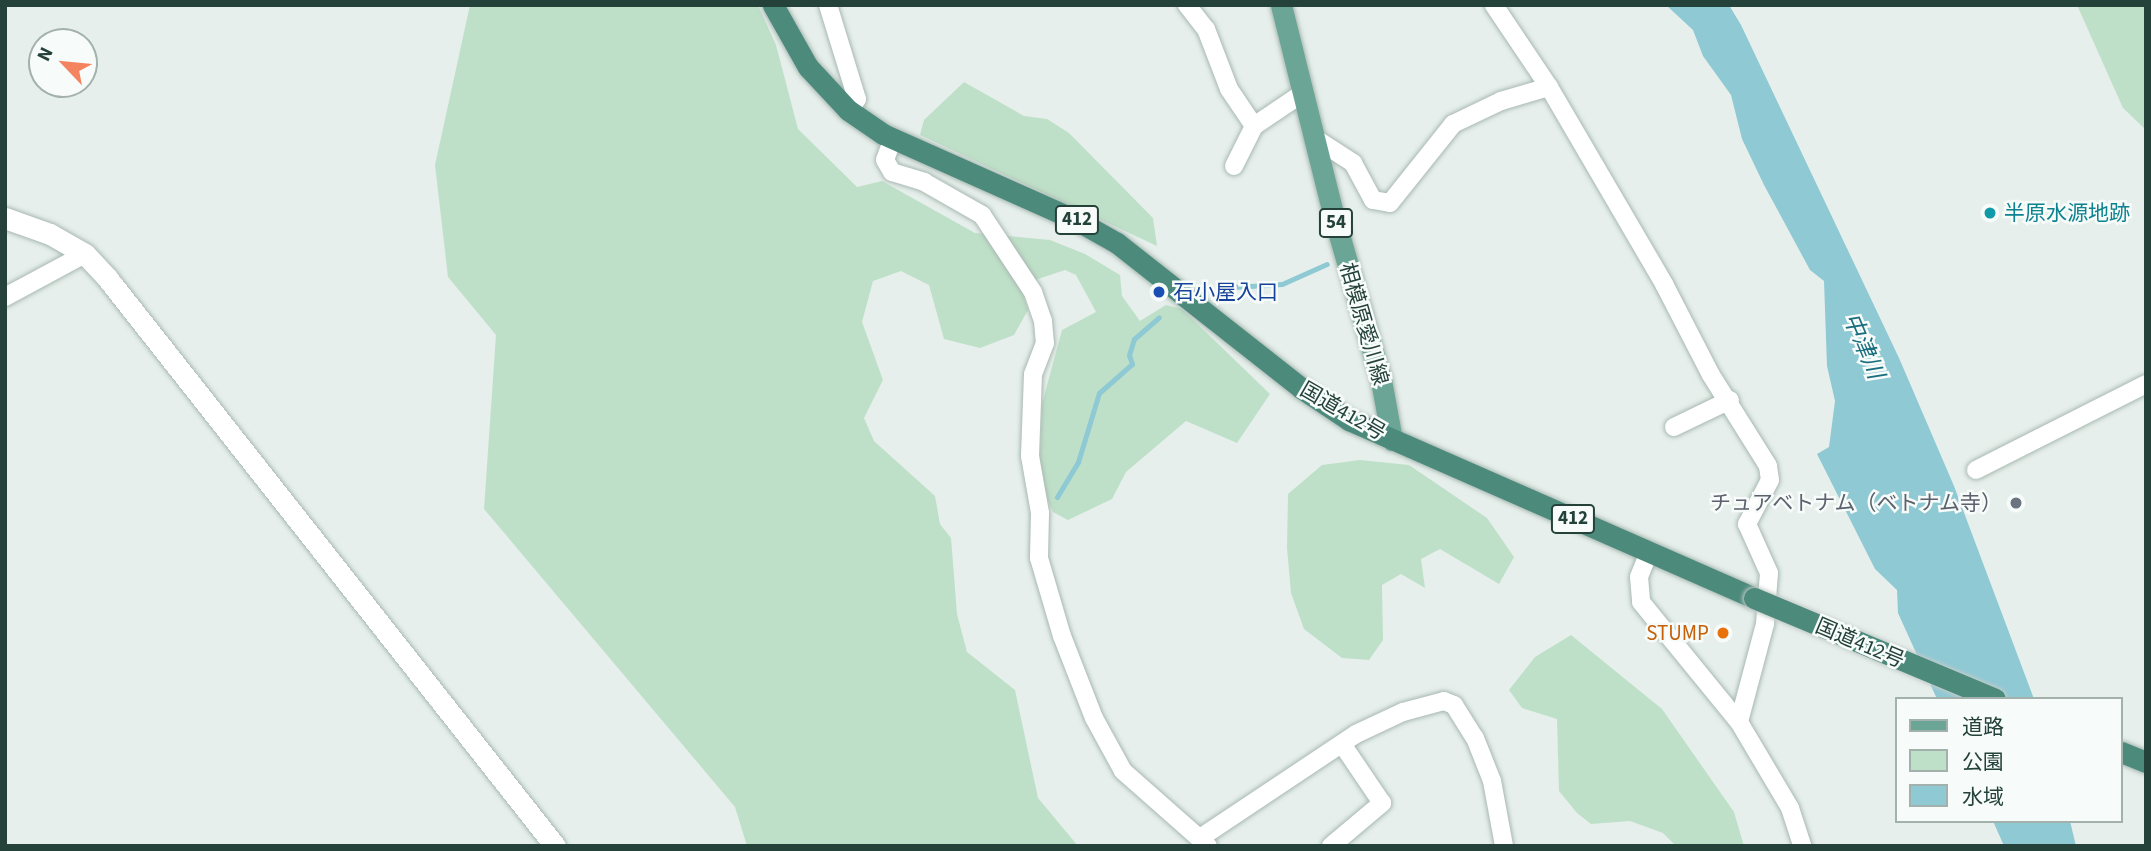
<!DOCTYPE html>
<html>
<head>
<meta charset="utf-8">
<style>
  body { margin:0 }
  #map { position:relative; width:2151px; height:851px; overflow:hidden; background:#e6efeb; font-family:"Source Sans 3","Noto Sans JP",sans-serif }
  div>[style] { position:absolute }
  .green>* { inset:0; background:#bfe0c8 }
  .water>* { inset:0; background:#8ec9d4 }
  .stream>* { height:5px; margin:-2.5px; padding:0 2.5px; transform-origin:2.5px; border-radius:2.5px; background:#8ec9d4 }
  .roads { filter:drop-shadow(0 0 2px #a8b8b2) drop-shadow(0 0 2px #a8b8b2) }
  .minor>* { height:18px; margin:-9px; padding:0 9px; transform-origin:9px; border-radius:9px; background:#fff }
  .tertiary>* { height:21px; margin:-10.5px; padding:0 10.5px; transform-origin:10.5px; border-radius:10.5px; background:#fff }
  .primary>* { height:21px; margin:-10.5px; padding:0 10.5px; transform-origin:10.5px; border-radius:10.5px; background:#6aa596 }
  .trunk>* { height:21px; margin:-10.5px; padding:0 10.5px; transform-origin:10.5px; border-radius:10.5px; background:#4c8a7c }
  .bridges { filter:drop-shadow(0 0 2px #c2cac8) drop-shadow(0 0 2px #c2cac8) }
  .trunk-bridge>* { height:21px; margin:-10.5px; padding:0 10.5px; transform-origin:10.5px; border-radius:10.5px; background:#4c8a7c }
  .dots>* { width:19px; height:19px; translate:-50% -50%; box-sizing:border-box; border:4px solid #f7fbf9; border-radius:50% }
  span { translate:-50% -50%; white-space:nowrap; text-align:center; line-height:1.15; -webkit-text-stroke:5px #f7fbf9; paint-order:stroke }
  .shield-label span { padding:2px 5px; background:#f7fbf9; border:2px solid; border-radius:5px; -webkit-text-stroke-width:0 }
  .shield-label { font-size:19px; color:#24423a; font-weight:700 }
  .culture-label { font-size:21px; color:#0d838f }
  .left { translate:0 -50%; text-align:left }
  .transit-label { font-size:21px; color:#164399 }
  .street-label { font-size:21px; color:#24423a }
  .worship-label { font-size:21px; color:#5b616d }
  .right { translate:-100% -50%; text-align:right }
  .food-label { font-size:21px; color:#c56008 }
  .water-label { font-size:23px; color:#1c6f80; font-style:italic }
  .frame { position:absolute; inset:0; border:7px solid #24423a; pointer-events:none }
  .legend { position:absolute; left:1895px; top:697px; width:228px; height:126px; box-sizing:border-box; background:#f7fbf9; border:2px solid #a3b1ad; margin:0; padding:9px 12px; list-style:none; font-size:21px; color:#24423a }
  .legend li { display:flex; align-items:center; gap:14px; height:35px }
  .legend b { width:35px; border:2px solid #a3b1ad }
  .north { position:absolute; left:28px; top:28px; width:70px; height:70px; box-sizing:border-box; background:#f7fbf9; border:2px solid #a3b1ad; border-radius:50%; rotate:296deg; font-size:19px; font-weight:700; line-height:28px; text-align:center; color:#24423a }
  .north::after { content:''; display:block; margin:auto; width:24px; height:32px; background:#f4845f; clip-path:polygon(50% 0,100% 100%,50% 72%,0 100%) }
</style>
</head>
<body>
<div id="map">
  <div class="green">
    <i style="clip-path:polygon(470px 5px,758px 5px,776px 45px,798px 129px,857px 187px,882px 181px,975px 233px,1050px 240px,1085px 254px,1120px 275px,1122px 296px,1140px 321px,1166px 305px,1182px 309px,1270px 394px,1237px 443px,1186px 421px,1126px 472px,1112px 499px,1068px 520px,1053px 512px,1039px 482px,1042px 404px,1062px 330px,1096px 312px,1076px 275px,1065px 270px,1020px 285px,1028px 310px,1014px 335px,980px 348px,944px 339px,929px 285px,901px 271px,873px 281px,862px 322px,883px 380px,864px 418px,874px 441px,935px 496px,940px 524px,951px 538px,957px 614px,967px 652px,1015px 690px,1038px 798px,1078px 846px,747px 846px,735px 807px,484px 509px,496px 335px,448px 277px,435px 165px)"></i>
    <i style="clip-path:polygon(2077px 5px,2146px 5px,2146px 130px,2123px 108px)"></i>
    <i style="clip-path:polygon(964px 82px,1024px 116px,1047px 119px,1069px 133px,1153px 218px,1157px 246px,920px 135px,924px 120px)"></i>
    <i style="clip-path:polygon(1360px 460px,1409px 465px,1487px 518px,1514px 557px,1499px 584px,1440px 549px,1421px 559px,1425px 588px,1401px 574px,1382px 585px,1383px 640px,1369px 660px,1342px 658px,1304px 629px,1291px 593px,1287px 548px,1288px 494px,1322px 465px)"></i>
    <i style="clip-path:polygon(1571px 635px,1662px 709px,1734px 812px,1744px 846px,1676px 846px,1663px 833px,1630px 821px,1591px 824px,1577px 813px,1559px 791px,1557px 719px,1522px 708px,1509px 690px,1535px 657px)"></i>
  </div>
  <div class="water">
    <i style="clip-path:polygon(1666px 5px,1729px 5px,1741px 25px,1899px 358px,1954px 486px,2034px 699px,1937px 699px,1898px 613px,1897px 590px,1875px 569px,1817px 454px,1829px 447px,1835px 401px,1827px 366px,1824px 281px,1810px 270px,1764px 185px,1742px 139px,1731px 95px,1703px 56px,1693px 30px)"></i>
    <i style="clip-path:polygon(1993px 821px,2070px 821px,2076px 846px,2004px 846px)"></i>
  </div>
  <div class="stream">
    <i style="left:1233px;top:287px;width:49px;rotate:-3.5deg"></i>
    <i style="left:1282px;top:284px;width:49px;rotate:-24deg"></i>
    <i style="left:1057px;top:497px;width:41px;rotate:-59deg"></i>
    <i style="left:1078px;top:462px;width:72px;rotate:-73.1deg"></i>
    <i style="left:1099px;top:393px;width:44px;rotate:-41.3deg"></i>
    <i style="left:1132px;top:364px;width:9px;rotate:-108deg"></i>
    <i style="left:1129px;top:355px;width:17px;rotate:-73deg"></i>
    <i style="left:1134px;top:339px;width:33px;rotate:-41deg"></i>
  </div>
  <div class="roads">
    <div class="minor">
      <i style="left:828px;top:5px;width:98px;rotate:72.9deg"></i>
      <i style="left:857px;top:99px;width:14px;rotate:129deg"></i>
      <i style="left:1187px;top:5px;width:31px;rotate:52deg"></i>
      <i style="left:1206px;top:29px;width:64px;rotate:69deg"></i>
      <i style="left:1229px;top:89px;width:45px;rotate:56deg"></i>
      <i style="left:1549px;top:87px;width:228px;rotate:59.7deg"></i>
      <i style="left:1664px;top:284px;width:102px;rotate:62.7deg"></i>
      <i style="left:1711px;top:375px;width:107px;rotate:57.9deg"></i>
      <i style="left:1768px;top:466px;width:14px;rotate:82deg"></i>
      <i style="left:1770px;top:480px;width:50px;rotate:117.6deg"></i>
      <i style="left:1747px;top:524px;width:54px;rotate:65.8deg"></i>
      <i style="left:1769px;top:573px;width:51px;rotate:94.5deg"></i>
      <i style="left:1765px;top:624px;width:101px;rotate:104.9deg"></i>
      <i style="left:1313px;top:137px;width:48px;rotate:33deg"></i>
      <i style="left:1353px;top:163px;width:42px;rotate:61.6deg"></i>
      <i style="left:1373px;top:200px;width:17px;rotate:10deg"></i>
      <i style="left:1390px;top:203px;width:101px;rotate:-51.4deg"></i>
      <i style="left:1453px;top:124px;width:53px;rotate:-25.6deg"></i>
      <i style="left:1501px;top:101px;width:50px;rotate:-16.3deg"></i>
      <i style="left:1549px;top:87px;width:99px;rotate:-123.9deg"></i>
      <i style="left:893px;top:138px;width:23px;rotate:110deg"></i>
      <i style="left:885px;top:160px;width:14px;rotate:60deg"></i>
      <i style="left:892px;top:172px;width:34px;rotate:17deg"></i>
      <i style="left:924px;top:182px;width:67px;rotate:29.6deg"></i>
      <i style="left:982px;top:215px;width:92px;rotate:56.5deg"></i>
      <i style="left:1033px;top:292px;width:31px;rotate:71deg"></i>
      <i style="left:1043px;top:321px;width:22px;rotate:85deg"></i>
      <i style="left:1045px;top:343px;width:33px;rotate:111deg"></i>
      <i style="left:1033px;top:374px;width:82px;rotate:92.1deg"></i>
      <i style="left:1030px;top:456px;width:58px;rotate:80deg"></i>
      <i style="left:1040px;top:513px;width:45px;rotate:91.3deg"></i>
      <i style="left:1039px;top:558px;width:81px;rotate:73.6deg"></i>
      <i style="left:1062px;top:636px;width:88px;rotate:68.7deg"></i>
      <i style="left:1094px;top:718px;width:60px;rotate:61.3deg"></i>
      <i style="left:1123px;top:771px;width:113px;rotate:41.4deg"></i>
      <i style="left:1234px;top:166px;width:45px;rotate:-63.4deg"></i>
      <i style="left:1254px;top:126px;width:59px;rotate:-34deg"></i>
      <i style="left:5px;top:297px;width:91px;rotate:-28.3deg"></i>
      <i style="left:1674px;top:427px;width:62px;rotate:-25.7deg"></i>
      <i style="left:1976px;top:470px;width:191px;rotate:-26.8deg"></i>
      <i style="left:1649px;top:552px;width:27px;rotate:112deg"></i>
      <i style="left:1639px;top:577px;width:25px;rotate:85deg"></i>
      <i style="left:1641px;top:602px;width:155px;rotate:50.8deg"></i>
      <i style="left:1739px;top:722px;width:100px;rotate:59.3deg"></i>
      <i style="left:1790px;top:808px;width:40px;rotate:72deg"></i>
      <i style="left:1200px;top:838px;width:187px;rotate:-33.7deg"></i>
      <i style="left:1356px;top:734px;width:52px;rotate:-25.1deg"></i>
      <i style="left:1403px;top:712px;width:42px;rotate:-15deg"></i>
      <i style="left:1444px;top:701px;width:11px;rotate:22deg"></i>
      <i style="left:1454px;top:705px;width:39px;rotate:58deg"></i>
      <i style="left:1475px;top:738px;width:46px;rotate:68.4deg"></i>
      <i style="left:1492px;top:781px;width:66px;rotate:79.5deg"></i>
      <i style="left:1331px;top:846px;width:67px;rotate:-40.1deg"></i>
      <i style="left:1382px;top:803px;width:71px;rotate:-124.1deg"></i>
    </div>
    <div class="tertiary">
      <i style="left:5px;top:218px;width:48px;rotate:19.6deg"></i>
      <i style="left:50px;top:234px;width:40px;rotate:29.7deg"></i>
      <i style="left:85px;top:254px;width:34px;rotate:47deg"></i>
      <i style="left:108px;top:279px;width:722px;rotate:51.75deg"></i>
    </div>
    <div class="primary">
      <i style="left:1281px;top:5px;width:219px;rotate:76deg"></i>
      <i style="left:1334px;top:217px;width:170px;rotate:73.9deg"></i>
      <i style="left:1381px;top:380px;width:61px;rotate:79.6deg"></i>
    </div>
    <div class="trunk">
      <i style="left:773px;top:5px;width:71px;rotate:60.6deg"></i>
      <i style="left:808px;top:67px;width:59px;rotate:47.1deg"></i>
      <i style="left:848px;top:110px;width:42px;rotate:34.4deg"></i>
      <i style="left:883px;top:134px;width:214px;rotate:24deg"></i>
      <i style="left:1078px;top:221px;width:45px;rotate:29.4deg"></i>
      <i style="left:1117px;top:243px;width:234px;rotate:38.2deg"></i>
      <i style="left:1301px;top:388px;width:58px;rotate:33.7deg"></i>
      <i style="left:1349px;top:420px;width:442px;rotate:23.7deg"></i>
      <i style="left:2121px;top:752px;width:27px;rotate:22deg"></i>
    </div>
  </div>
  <div class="bridges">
    <div class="trunk-bridge">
      <i style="left:1754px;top:598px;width:261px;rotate:22.7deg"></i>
    </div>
  </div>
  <div class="dots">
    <i style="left:1990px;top:213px;background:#0f9aa8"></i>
    <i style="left:1159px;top:292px;background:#1a4fb4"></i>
    <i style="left:2016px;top:503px;background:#6b7280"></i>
    <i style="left:1723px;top:633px;background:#e8710a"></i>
  </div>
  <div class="shield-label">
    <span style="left:1077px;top:220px">412</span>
    <span style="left:1336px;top:223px">54</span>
    <span style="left:1573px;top:519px">412</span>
  </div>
  <div class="culture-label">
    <span class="left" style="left:2004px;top:213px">半原水源地跡</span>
  </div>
  <div class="transit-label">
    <span class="left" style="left:1173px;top:292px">石小屋入口</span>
  </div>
  <div class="street-label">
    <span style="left:1364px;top:324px;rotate:74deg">相模原愛川線</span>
    <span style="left:1343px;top:411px;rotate:30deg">国道412号</span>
    <span style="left:1860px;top:643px;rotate:23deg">国道412号</span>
  </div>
  <div class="worship-label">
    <span class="right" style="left:2002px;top:503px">チュアベトナム（ベトナム寺）</span>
  </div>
  <div class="food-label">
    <span class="right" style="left:1709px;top:633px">STUMP</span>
  </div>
  <div class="water-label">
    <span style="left:1863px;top:346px;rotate:67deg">中津川</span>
  </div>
  <div class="frame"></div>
  <ul class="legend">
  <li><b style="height:9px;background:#6aa596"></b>道路</li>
  <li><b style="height:19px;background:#bfe0c8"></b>公園</li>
  <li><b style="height:19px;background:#8ec9d4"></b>水域</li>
  </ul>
  <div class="north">N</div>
</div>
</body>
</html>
